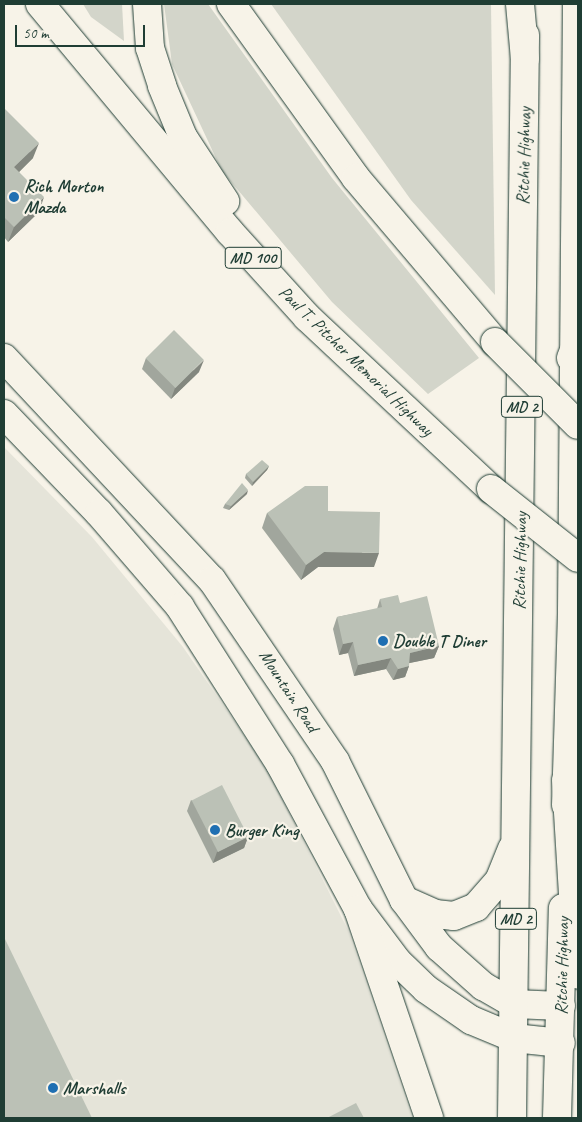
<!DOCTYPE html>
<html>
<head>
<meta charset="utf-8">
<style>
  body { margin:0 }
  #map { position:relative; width:582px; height:1122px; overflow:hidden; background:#f7f3e8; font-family:Caveat,sans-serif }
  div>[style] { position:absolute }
  .built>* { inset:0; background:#e5e4d9 }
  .green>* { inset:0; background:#d3d5ca }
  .roads { filter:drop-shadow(0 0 1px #1f3d34) drop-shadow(0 0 1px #1f3d34) }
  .secondary>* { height:28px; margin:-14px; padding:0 14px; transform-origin:14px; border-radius:14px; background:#f7f3e8 }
  .primary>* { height:28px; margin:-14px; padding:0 14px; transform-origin:14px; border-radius:14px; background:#f7f3e8 }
  .motorway>* { height:28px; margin:-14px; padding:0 14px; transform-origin:14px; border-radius:14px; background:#f7f3e8 }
  .bridges { filter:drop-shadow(0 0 1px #1f3d34) drop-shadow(0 0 1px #1f3d34) }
  .motorway-bridge>* { height:28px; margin:-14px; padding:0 14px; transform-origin:14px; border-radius:14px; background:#f7f3e8 }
  .wall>* { inset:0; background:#a1a69d }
  .shaded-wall>* { inset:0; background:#83877f }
  .building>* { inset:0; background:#bbc1b6; transform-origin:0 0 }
  .dots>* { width:14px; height:14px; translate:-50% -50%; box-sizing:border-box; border:2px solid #f7f3e8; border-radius:50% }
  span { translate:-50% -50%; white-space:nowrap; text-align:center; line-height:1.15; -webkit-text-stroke:4.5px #f7f3e8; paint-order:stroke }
  .shield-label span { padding:1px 4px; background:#f7f3e8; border:1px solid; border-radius:4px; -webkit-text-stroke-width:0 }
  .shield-label { font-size:16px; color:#1f3d34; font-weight:700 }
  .street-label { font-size:18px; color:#1f3d34 }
  .poi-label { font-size:18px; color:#1f3d34; font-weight:700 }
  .left { translate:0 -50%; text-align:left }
  .frame { position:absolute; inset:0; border:5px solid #1f3d34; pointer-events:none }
  .scale { position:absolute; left:15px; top:25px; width:130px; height:22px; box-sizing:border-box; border:2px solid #1f3d34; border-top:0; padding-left:6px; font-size:15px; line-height:18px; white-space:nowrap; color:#1f3d34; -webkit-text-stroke:4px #f7f3e8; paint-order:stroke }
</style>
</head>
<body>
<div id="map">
  <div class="built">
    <i style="clip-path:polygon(4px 447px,92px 537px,183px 647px,266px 767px,348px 930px,412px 1118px,4px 1118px)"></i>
  </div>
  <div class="green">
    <i style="clip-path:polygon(83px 4px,122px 4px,124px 41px,91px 17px)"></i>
    <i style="clip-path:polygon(164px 4px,208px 4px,332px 178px,479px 358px,428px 394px,332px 302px,222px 171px,172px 64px)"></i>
    <i style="clip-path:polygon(271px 4px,491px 4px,495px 295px,411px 200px)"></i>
  </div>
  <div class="roads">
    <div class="secondary">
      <i style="left:4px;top:358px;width:304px;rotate:46.9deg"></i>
      <i style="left:212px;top:580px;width:219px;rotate:55.8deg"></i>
      <i style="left:335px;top:761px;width:155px;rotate:63.6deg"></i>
      <i style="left:404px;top:900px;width:59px;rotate:53.3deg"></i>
      <i style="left:439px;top:947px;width:59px;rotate:41.6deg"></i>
      <i style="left:483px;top:986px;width:36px;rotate:30deg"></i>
      <i style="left:514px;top:1004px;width:47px;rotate:2.4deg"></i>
      <i style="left:4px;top:414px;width:137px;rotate:46.2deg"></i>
      <i style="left:99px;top:513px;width:124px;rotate:49.2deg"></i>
      <i style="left:180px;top:607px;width:186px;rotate:57.5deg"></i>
      <i style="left:280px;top:764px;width:165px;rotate:61.7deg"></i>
      <i style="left:358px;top:909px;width:65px;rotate:53.1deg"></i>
      <i style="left:397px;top:961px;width:40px;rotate:44deg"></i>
      <i style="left:426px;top:989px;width:55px;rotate:34.6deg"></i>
      <i style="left:471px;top:1020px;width:47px;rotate:22.7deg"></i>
      <i style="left:514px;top:1038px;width:47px;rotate:6.1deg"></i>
    </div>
    <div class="primary">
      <i style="left:566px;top:805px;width:195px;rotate:-88.2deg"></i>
      <i style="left:572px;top:610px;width:606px;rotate:-89.53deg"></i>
      <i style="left:404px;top:900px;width:34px;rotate:24deg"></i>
      <i style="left:435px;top:914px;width:19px;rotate:6deg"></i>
      <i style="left:454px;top:916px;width:24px;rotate:-22deg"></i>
      <i style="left:476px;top:907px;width:35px;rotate:-49deg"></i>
      <i style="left:499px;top:881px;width:35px;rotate:-68deg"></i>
      <i style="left:358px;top:909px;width:221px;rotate:71.2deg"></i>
      <i style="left:512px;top:1118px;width:1083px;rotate:-89.31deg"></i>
      <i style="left:557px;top:1118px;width:210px;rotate:-88.4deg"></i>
    </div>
    <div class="motorway">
      <i style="left:40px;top:4px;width:297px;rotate:50.2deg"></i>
      <i style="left:230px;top:232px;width:115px;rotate:47.8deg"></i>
      <i style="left:307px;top:317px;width:252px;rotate:43.1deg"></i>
      <i style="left:147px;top:4px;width:44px;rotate:86.1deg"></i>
      <i style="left:150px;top:48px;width:40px;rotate:72deg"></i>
      <i style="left:162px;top:86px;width:55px;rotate:67.6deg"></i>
      <i style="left:183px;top:137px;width:77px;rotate:56.7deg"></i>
      <i style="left:231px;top:4px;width:214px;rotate:54.3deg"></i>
      <i style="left:356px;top:178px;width:215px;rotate:49.7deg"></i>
      <i style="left:520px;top:4px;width:55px;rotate:84.8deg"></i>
      <i style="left:571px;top:358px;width:19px;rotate:-69deg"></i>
      <i style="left:566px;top:780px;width:195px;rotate:86.5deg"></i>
    </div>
  </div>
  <div class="bridges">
    <div class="motorway-bridge">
      <i style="left:495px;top:342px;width:117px;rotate:45deg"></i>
      <i style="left:491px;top:489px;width:111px;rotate:38.4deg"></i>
    </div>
  </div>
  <div class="wall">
    <i style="clip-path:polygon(4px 108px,33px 158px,19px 172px,39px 212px,8px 242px,4px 237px)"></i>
    <i style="clip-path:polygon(146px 358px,199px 372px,171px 399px,142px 369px)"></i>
    <i style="clip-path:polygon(269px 466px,267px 470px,252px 486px,245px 478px,246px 474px)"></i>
    <i style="clip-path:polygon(247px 494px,229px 510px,223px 508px,225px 504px)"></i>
    <i style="clip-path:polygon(328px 511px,374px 567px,318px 567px,301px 580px,262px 528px,267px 513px)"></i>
    <i style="clip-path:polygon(380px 599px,400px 603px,439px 646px,434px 658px,409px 663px,409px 666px,405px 677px,393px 680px,386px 669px,354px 676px,348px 653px,339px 655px,333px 629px,337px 617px,377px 609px)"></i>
    <i style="clip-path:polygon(191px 800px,248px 837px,244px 848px,213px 863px,187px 811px)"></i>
  </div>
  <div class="shaded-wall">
    <i style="clip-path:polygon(39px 143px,33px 158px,9px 182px,14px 167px)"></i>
    <i style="clip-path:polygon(44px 197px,39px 212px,8px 242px,14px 227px)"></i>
    <i style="clip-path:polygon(204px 360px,199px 372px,171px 399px,175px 388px)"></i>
    <i style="clip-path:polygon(269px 466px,267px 470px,252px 486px,253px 482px)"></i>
    <i style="clip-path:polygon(248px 490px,247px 494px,229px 510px,231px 506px)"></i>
    <i style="clip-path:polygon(324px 552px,379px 553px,374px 567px,318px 567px,301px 580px,306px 565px)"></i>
    <i style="clip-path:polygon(353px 642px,348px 653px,339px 655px,343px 644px)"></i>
    <i style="clip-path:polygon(439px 646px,434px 658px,405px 664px,410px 653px)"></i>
    <i style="clip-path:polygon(391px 658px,386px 669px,354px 676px,358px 665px)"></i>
    <i style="clip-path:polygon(409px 666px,405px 677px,393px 680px,398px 669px)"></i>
    <i style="clip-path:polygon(248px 837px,244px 848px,213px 863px,217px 852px)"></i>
  </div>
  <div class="building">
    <i style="clip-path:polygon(4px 108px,39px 143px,14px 167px,44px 197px,14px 227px,4px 217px)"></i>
    <i style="left:174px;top:330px;width:42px;height:40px;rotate:45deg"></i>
    <i style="clip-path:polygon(262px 460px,269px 466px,253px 482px,246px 474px)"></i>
    <i style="clip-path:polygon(242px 483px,248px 490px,231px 506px,225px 504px)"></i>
    <i style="clip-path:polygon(305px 486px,328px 486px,328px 511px,380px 512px,379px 553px,324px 552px,306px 565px,267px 513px)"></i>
    <i style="clip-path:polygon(398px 595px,400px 603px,427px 596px,439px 646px,410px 653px,409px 666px,398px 669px,391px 658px,358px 665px,353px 642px,343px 644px,337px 617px,382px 607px,380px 599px)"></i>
    <i style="left:222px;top:785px;width:58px;height:34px;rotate:63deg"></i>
    <i style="clip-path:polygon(4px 937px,92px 1118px,4px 1118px)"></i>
    <i style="clip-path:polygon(356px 1103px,364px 1118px,327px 1118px)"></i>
  </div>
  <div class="dots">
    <i style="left:14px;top:197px;background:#1f6fb2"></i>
    <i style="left:383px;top:641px;background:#1f6fb2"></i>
    <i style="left:215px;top:830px;background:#1f6fb2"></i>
    <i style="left:53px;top:1088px;background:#1f6fb2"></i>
  </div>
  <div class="shield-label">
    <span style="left:253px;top:258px">MD 100</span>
    <span style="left:522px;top:407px">MD 2</span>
    <span style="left:516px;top:919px">MD 2</span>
  </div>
  <div class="street-label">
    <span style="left:524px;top:156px;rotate:-89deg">Ritchie Highway</span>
    <span style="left:356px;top:361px;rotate:44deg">Paul T. Pitcher Memorial Highway</span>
    <span style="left:520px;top:561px;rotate:-89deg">Ritchie Highway</span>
    <span style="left:289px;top:691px;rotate:57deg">Mountain Road</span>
    <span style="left:562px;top:966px;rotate:-89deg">Ritchie Highway</span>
  </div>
  <div class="poi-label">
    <span class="left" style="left:24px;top:197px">Rich Morton<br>Mazda</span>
    <span class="left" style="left:393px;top:641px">Double T Diner</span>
    <span class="left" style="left:225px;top:830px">Burger King</span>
    <span class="left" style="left:63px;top:1088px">Marshalls</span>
  </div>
  <div class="frame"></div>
  <div class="scale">50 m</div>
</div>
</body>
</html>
